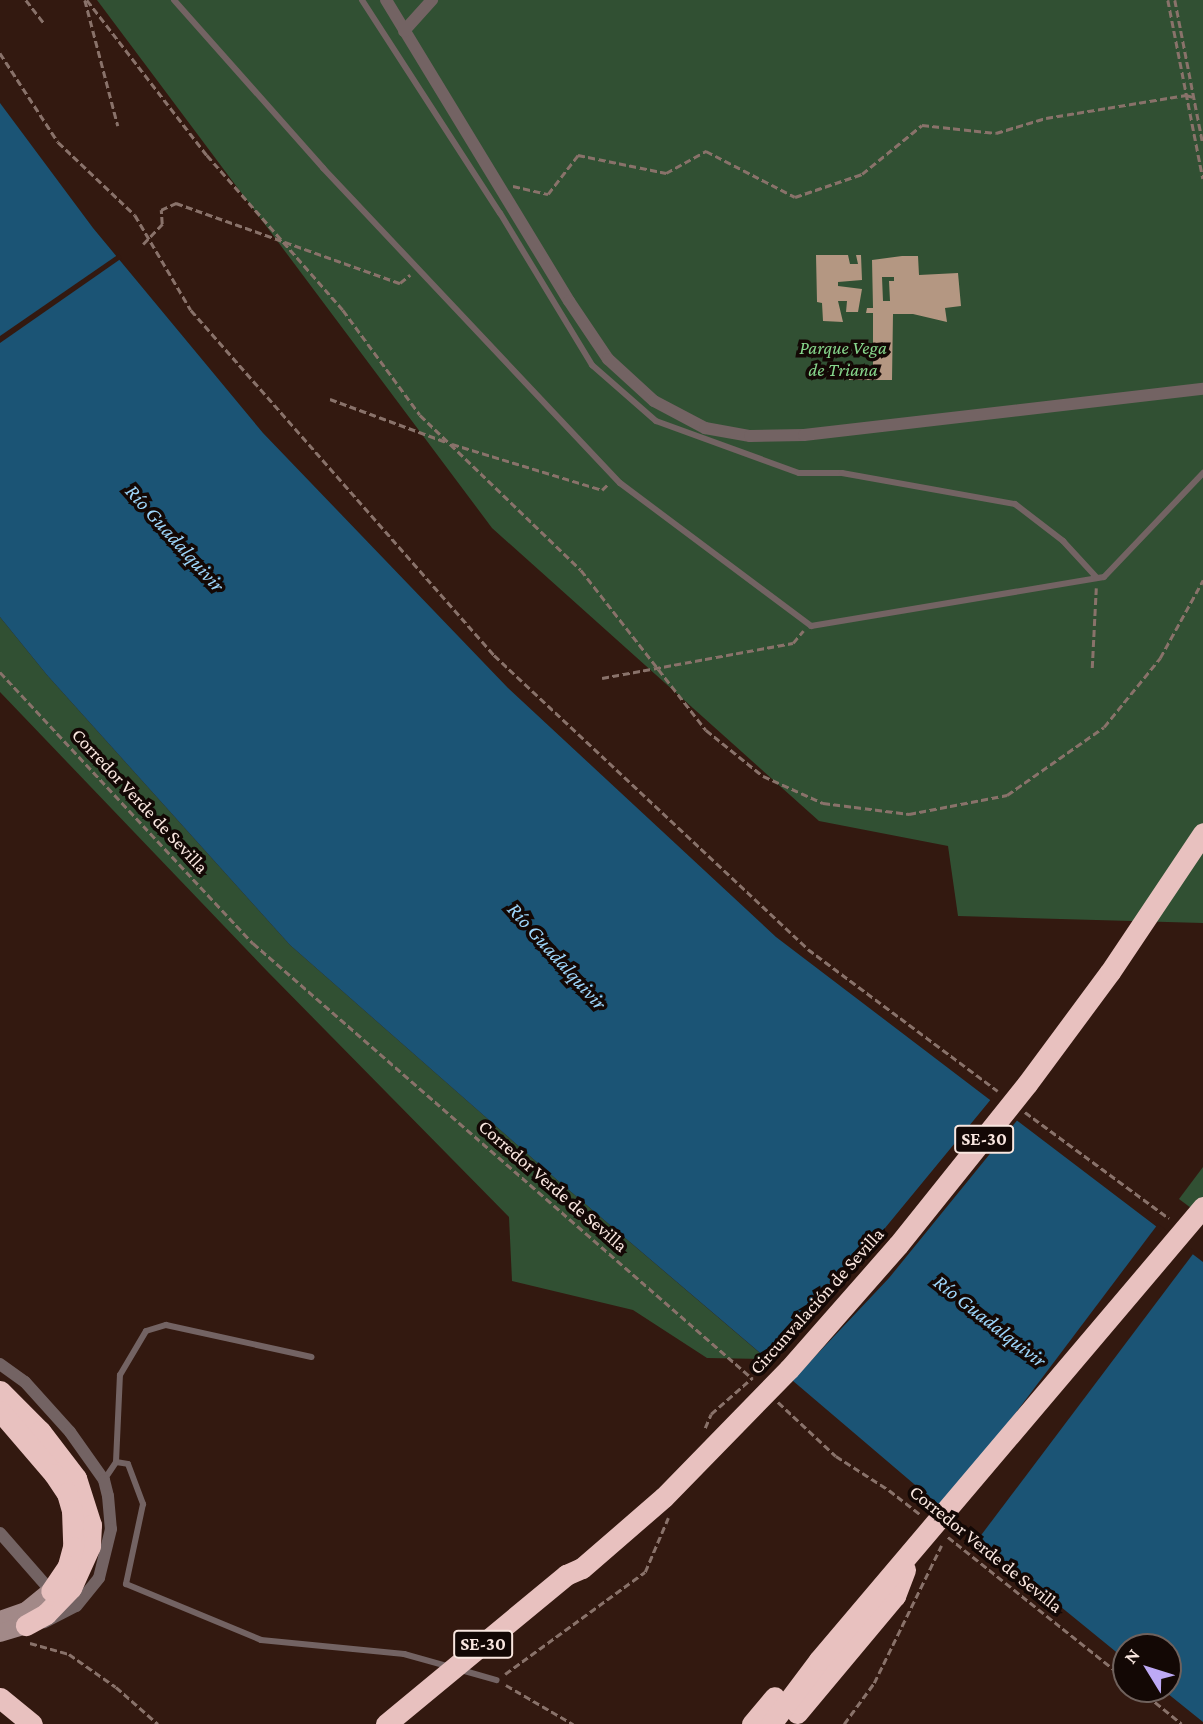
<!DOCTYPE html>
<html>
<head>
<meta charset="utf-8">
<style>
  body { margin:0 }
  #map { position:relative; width:1203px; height:1724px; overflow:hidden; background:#331910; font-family:"Crimson Pro",serif }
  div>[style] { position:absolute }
  .green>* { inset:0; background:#315033 }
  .water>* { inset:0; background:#1b5475 }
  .pier>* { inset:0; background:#331910; transform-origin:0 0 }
  .building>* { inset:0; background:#b49782 }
  .path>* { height:2.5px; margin-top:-1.25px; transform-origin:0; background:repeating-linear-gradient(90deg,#89726a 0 7px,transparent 0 10.5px) }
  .lane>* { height:6px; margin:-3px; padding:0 3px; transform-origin:3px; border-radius:3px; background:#736363 }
  .street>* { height:12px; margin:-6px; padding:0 6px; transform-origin:6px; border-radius:6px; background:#736363 }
  .secondary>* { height:18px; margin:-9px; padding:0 9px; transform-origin:9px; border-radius:9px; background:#a28988 }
  .highway>* { height:21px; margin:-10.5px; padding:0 10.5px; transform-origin:10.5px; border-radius:10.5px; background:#e8c1bf }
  span { translate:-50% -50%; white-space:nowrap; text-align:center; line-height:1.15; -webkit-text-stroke:7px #130805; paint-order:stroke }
  .shield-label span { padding:2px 5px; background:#130805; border:2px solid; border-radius:5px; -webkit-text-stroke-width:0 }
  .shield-label { font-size:18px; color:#f9e6df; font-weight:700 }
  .park-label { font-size:19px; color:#86d68c; font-style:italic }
  .street-label { font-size:19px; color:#f9e6df }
  .water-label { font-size:21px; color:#9ed6fb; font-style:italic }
  .north { position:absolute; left:1112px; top:1633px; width:70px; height:70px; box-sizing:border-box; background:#130805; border:2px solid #6f615c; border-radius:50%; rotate:308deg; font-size:19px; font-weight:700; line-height:28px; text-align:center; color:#f9e6df }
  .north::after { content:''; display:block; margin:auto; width:24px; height:32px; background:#bda9f5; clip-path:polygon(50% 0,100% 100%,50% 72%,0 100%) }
</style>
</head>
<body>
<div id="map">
  <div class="green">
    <i style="clip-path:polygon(97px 0,1203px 0,1203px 923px,958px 916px,948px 846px,819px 821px,492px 528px)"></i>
    <i style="clip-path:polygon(0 617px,47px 675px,290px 945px,556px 1179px,767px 1359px,707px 1358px,633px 1310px,512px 1281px,509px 1217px,267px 971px,0 692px)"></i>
    <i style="clip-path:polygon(1203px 1167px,1203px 1217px,1179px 1199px)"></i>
  </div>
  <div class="water">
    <i style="clip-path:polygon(0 103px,93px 228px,263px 433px,508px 688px,776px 937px,1203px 1262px,1203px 1722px,1162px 1689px,1168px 1689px,1168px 1647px,1126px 1647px,1126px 1660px,995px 1553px,556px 1179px,290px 945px,47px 675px,0 617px)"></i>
  </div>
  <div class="pier">
    <i style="clip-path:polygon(119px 254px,122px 258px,0 343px,0 336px)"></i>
    <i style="clip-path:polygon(992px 1098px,1019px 1118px,889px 1278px,790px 1383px,766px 1363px,862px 1256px)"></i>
    <i style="left:1158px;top:1224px;width:46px;height:360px;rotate:37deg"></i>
  </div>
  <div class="building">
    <i style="clip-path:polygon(816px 255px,848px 255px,850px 264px,858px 264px,856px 255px,861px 255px,862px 280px,838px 282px,838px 286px,862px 289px,858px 312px,846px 312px,847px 301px,838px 301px,843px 322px,823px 321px,822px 303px,817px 302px)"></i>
    <i style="clip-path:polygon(evenodd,902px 256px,918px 256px,919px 275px,958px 273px,961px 306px,945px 308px,947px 322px,913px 314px,893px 314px,892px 380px,849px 380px,848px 366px,873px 366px,873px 313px,866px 313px,867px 308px,873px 308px,872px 260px,902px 256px,882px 277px,894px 277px,894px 281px,889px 281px,890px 301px,883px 301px,882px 277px)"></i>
  </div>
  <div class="path">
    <i style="left:26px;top:0;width:31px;rotate:52deg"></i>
    <i style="left:85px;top:0;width:130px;rotate:75.3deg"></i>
    <i style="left:87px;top:0;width:196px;rotate:52.3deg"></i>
    <i style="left:207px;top:155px;width:206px;rotate:48.7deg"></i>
    <i style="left:343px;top:310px;width:130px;rotate:53.7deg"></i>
    <i style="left:420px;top:415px;width:223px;rotate:43.9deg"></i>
    <i style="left:581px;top:570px;width:203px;rotate:52deg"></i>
    <i style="left:706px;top:730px;width:73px;rotate:38.9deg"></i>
    <i style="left:763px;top:776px;width:66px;rotate:24.2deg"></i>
    <i style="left:823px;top:803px;width:87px;rotate:7.3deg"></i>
    <i style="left:909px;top:814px;width:100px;rotate:-11deg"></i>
    <i style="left:1007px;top:795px;width:118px;rotate:-35deg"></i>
    <i style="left:1104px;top:727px;width:89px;rotate:-50.9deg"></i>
    <i style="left:1160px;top:658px;width:89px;rotate:-61.1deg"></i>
    <i style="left:1168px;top:0;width:182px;rotate:78.9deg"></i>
    <i style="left:1175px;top:0;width:147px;rotate:79deg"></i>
    <i style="left:0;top:53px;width:106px;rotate:56.9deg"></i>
    <i style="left:58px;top:142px;width:106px;rotate:43.5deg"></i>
    <i style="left:135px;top:215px;width:110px;rotate:59.5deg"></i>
    <i style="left:191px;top:310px;width:459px;rotate:48.7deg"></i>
    <i style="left:494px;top:655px;width:430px;rotate:43.1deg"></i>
    <i style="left:808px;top:949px;width:237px;rotate:36.8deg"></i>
    <i style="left:513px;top:186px;width:36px;rotate:13deg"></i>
    <i style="left:548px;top:194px;width:49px;rotate:-52.4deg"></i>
    <i style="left:578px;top:155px;width:90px;rotate:11.6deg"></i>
    <i style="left:666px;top:173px;width:46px;rotate:-28.8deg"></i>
    <i style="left:706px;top:151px;width:100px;rotate:27.3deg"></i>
    <i style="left:795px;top:197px;width:71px;rotate:-18.9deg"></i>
    <i style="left:862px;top:174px;width:77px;rotate:-39.2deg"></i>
    <i style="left:922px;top:125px;width:74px;rotate:6.2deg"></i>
    <i style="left:996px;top:133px;width:52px;rotate:-16.7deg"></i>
    <i style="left:1046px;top:118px;width:142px;rotate:-9.3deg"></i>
    <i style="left:1186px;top:95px;width:7px;rotate:16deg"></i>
    <i style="left:143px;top:244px;width:28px;rotate:-46deg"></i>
    <i style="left:162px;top:224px;width:14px;rotate:-94deg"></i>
    <i style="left:161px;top:210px;width:17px;rotate:-25deg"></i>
    <i style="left:176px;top:203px;width:238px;rotate:19.7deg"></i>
    <i style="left:400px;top:283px;width:13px;rotate:-39deg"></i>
    <i style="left:330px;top:399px;width:124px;rotate:20.3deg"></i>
    <i style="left:452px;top:444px;width:157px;rotate:17deg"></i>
    <i style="left:602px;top:490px;width:7px;rotate:-45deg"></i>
    <i style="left:1092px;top:668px;width:80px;rotate:-87.1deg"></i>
    <i style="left:0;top:672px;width:371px;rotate:47deg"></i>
    <i style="left:253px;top:943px;width:663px;rotate:41.09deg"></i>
    <i style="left:602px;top:678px;width:194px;rotate:-10.4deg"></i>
    <i style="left:793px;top:643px;width:16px;rotate:-50deg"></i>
    <i style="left:1025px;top:1112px;width:179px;rotate:36.4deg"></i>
    <i style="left:778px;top:1402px;width:79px;rotate:43deg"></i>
    <i style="left:836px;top:1456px;width:63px;rotate:32.7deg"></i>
    <i style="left:889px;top:1490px;width:41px;rotate:38deg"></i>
    <i style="left:705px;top:1428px;width:15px;rotate:-67deg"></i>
    <i style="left:711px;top:1414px;width:55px;rotate:-41.3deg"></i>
    <i style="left:948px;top:1537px;width:228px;rotate:38.6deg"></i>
    <i style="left:30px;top:1643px;width:41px;rotate:15.8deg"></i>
    <i style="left:69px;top:1654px;width:57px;rotate:35.1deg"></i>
    <i style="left:116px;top:1687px;width:56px;rotate:41.4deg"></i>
    <i style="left:505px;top:1674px;width:173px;rotate:-36.1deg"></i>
    <i style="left:645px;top:1572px;width:59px;rotate:-66.9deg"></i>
    <i style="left:506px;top:1685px;width:78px;rotate:30.2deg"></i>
    <i style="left:1139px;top:1689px;width:55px;rotate:39.1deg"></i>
    <i style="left:844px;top:1724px;width:51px;rotate:-53.8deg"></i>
    <i style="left:874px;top:1683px;width:153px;rotate:-63.9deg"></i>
  </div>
  <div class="lane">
    <i style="left:174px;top:0;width:225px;rotate:48.4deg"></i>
    <i style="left:323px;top:168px;width:433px;rotate:46.7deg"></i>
    <i style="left:620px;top:483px;width:239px;rotate:36.8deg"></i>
    <i style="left:811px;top:626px;width:297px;rotate:-9.5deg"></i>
    <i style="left:1104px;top:577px;width:144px;rotate:-46.4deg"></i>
    <i style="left:362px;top:0;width:254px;rotate:57.1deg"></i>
    <i style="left:500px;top:213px;width:178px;rotate:58.8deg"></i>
    <i style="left:592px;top:365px;width:85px;rotate:41.2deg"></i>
    <i style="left:656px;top:421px;width:152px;rotate:20deg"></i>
    <i style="left:799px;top:473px;width:43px"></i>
    <i style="left:842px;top:473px;width:176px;rotate:10.2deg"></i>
    <i style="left:1015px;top:504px;width:61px;rotate:37.6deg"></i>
    <i style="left:1063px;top:541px;width:50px;rotate:47.4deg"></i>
    <i style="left:116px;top:1462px;width:12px;rotate:9deg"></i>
    <i style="left:128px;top:1464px;width:43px;rotate:69.4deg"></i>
    <i style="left:143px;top:1504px;width:82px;rotate:102deg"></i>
    <i style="left:126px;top:1584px;width:146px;rotate:22.5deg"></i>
    <i style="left:261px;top:1640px;width:144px;rotate:5.6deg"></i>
    <i style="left:404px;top:1654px;width:45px;rotate:15.6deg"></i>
    <i style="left:104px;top:1480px;width:22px;rotate:-56deg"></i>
    <i style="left:116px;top:1462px;width:87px;rotate:-87.4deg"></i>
    <i style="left:120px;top:1375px;width:51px;rotate:-59.4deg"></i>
    <i style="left:146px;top:1331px;width:21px;rotate:-17deg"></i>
    <i style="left:166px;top:1325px;width:149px;rotate:12.4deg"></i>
    <i style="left:461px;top:1670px;width:37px;rotate:16deg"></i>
  </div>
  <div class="street">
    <i style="left:386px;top:0;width:352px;rotate:58.7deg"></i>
    <i style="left:569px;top:301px;width:70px;rotate:56.1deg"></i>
    <i style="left:608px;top:359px;width:62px;rotate:42.4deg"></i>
    <i style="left:654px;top:401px;width:58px;rotate:27.9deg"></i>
    <i style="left:705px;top:428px;width:46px;rotate:10.1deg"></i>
    <i style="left:750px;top:436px;width:54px;rotate:-1.1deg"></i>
    <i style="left:804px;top:435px;width:402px;rotate:-6.6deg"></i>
    <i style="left:404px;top:31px;width:42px;rotate:-47.9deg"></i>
    <i style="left:0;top:1364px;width:31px;rotate:36deg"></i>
    <i style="left:25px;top:1382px;width:67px;rotate:48deg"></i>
    <i style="left:70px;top:1432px;width:59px;rotate:54.7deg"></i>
    <i style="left:104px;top:1480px;width:16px;rotate:76deg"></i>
    <i style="left:108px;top:1496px;width:33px;rotate:85deg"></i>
    <i style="left:111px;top:1529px;width:50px;rotate:103.8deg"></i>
    <i style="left:99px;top:1578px;width:36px;rotate:129deg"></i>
    <i style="left:76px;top:1606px;width:36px;rotate:153deg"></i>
    <i style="left:0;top:1533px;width:77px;rotate:48.7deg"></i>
  </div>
  <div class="secondary">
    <i style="left:0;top:1620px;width:28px;rotate:-19deg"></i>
    <i style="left:26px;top:1611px;width:32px;rotate:-39deg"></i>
    <i style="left:0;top:1633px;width:27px;rotate:-17deg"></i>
  </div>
  <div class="highway">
    <i style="left:0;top:1391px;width:57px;rotate:45deg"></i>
    <i style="left:40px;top:1431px;width:59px;rotate:52.5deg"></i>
    <i style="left:76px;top:1478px;width:49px;rotate:72.3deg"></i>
    <i style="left:91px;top:1525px;width:21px;rotate:93deg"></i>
    <i style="left:90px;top:1546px;width:46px;rotate:114.3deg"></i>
    <i style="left:71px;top:1588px;width:36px;rotate:134deg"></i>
    <i style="left:46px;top:1614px;width:23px;rotate:151deg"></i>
    <i style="left:0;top:1411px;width:83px;rotate:49.4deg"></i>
    <i style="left:54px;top:1474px;width:23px;rotate:56deg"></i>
    <i style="left:67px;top:1493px;width:18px;rotate:74deg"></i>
    <i style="left:72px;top:1510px;width:37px;rotate:88deg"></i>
    <i style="left:73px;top:1547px;width:20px;rotate:105deg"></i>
    <i style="left:68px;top:1566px;width:30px;rotate:124deg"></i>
    <i style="left:0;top:1698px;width:41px;rotate:39.1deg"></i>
    <i style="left:797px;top:1713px;width:153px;rotate:-50.1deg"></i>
    <i style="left:895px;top:1596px;width:28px;rotate:-69deg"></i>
    <i style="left:386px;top:1724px;width:234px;rotate:-39.6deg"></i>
    <i style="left:566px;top:1575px;width:17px;rotate:-24deg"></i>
    <i style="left:582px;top:1568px;width:108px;rotate:-40.9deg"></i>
    <i style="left:664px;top:1497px;width:179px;rotate:-45.7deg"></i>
    <i style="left:789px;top:1369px;width:165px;rotate:-48.7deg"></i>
    <i style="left:898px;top:1245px;width:206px;rotate:-51.3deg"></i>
    <i style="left:1027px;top:1084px;width:139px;rotate:-53.5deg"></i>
    <i style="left:1110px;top:972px;width:167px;rotate:-56.2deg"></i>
    <i style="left:752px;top:1724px;width:35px;rotate:-50deg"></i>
    <i style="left:771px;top:1724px;width:80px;rotate:-53.1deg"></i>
    <i style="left:819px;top:1660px;width:594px;rotate:-49.71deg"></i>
  </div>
  <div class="shield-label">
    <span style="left:984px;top:1139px">SE-30</span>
    <span style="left:483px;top:1644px">SE-30</span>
  </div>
  <div class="park-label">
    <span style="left:843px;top:359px">Parque Vega<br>de Triana</span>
  </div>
  <div class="street-label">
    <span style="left:140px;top:801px;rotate:47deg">Corredor Verde de Sevilla</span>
    <span style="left:553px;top:1186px;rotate:41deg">Corredor Verde de Sevilla</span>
    <span style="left:817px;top:1301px;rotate:-48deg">Circunvalación de Sevilla</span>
    <span style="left:986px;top:1549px;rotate:39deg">Corredor Verde de Sevilla</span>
  </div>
  <div class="water-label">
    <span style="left:175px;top:538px;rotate:48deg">Río Guadalquivir</span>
    <span style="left:557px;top:956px;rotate:48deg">Río Guadalquivir</span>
    <span style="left:990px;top:1321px;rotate:38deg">Río Guadalquivir</span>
  </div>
  <div class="north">N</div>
</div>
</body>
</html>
